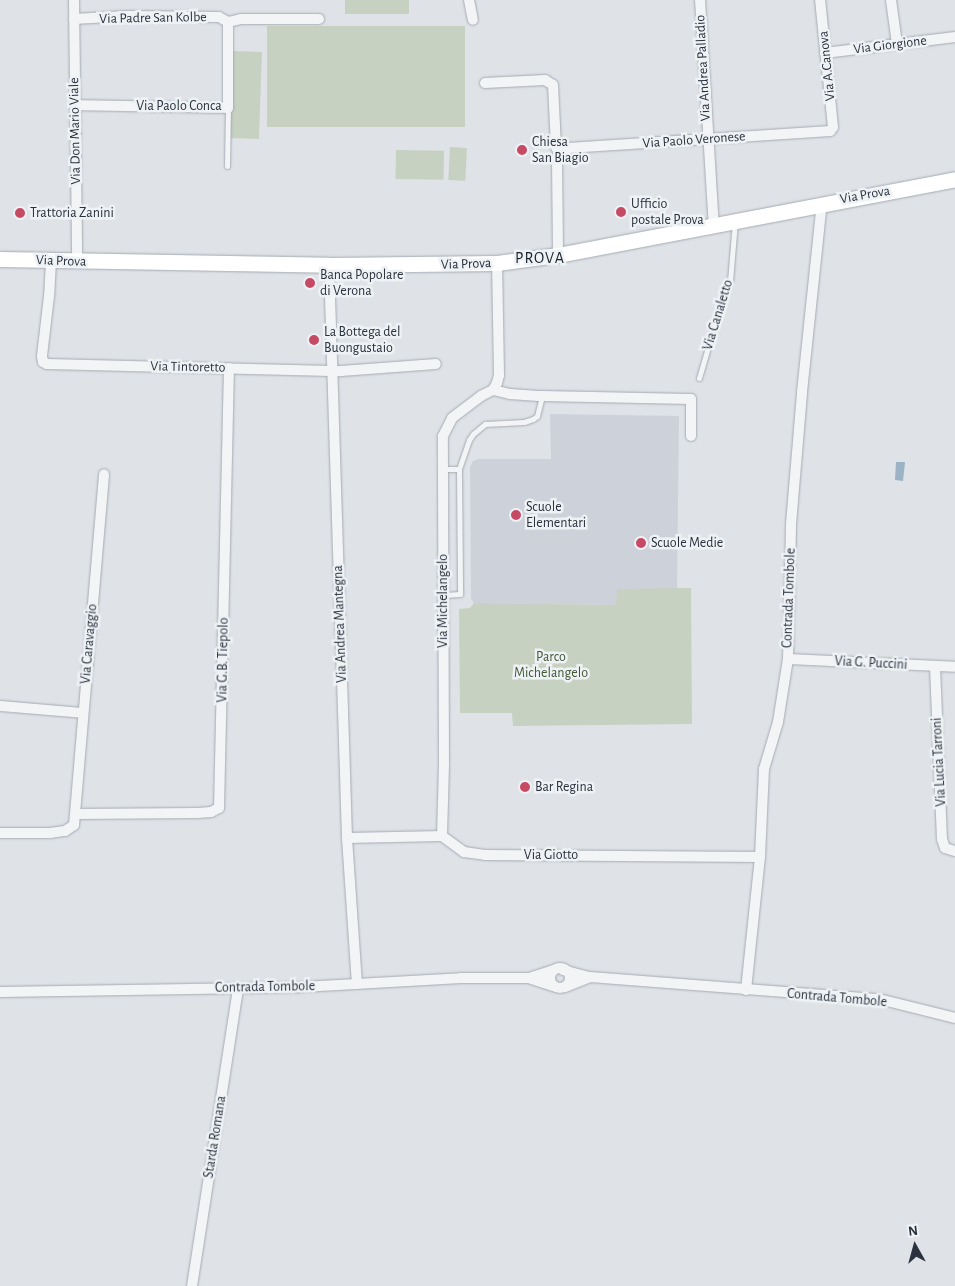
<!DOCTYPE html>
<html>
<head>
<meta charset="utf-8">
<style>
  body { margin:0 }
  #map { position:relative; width:955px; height:1286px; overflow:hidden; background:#dfe3e8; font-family:"Alegreya Sans",sans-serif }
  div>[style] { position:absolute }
  .built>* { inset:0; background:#cdd2da }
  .green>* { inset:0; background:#c6d1c1; transform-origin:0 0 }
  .water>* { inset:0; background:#9cb3c6 }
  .roads { filter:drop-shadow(0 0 1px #a5aab2) drop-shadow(0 0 1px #a5aab2) }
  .lane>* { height:5px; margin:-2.5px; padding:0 2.5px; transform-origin:2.5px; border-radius:2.5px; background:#f2f4f6 }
  .street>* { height:10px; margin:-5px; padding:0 5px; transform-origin:5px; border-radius:5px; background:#f2f4f6 }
  .street>.ring { margin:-5px; padding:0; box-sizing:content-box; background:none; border:10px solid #f2f4f6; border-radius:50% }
  .secondary>* { height:15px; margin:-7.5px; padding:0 7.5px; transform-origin:7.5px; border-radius:7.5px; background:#fff }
  .dots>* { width:14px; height:14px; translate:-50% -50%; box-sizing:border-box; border:2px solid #eff2f5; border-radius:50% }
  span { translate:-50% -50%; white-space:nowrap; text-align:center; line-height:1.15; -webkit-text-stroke:5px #eff2f5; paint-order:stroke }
  .street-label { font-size:14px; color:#29323e }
  .poi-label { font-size:14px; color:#29323e }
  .left { translate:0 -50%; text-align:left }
  .park-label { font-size:14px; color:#405937 }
  .quarter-label { font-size:16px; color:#1b232f; letter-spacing:1px }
  .north { position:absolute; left:890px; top:1221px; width:50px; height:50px; -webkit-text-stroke:4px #eff2f5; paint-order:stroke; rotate:353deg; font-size:14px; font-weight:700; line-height:20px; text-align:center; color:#29323e }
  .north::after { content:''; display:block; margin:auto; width:18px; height:22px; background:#29323e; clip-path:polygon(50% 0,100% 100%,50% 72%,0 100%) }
</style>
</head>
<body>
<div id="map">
  <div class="built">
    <i style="clip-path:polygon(550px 414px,679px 416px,677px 590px,617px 590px,617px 605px,474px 603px,471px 599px,470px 467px,473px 461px,478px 459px,551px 459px)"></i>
  </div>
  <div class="green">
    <i style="left:345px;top:0;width:64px;height:14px"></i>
    <i style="left:267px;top:26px;width:198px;height:101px"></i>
    <i style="left:232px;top:51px;width:30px;height:87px;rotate:2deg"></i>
    <i style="left:450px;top:147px;width:17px;height:33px;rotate:3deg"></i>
    <i style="left:396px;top:150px;width:48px;height:29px;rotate:1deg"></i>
    <i style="clip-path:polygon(691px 588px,692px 724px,513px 726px,512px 713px,460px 713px,459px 609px,470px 608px,474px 603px,616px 605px,617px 589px)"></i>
  </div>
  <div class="water">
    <i style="clip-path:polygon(896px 462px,905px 462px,903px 481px,895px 480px)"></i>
  </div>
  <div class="roads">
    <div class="lane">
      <i style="left:227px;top:166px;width:58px;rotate:-89deg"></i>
      <i style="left:699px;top:378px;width:85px;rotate:-73.7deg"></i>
      <i style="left:723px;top:296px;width:17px;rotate:-65deg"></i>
      <i style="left:730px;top:281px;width:59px;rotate:-85.2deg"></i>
      <i style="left:443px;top:469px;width:16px"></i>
      <i style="left:459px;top:469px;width:125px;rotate:89.5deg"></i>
      <i style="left:460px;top:594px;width:16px;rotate:176deg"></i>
      <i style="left:459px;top:469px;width:31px;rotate:-71deg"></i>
      <i style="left:469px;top:440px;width:7px;rotate:-56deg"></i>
      <i style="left:473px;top:434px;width:16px;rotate:-40deg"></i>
      <i style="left:485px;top:424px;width:39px;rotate:-3deg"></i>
      <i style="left:524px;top:422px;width:9px;rotate:-18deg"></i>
      <i style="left:533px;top:419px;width:5px;rotate:-37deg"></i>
      <i style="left:537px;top:416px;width:21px;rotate:-76deg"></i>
    </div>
    <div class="street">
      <i style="left:74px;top:0;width:262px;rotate:89.3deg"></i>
      <i style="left:469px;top:0;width:20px;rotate:79deg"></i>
      <i style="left:700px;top:0;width:226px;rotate:86.5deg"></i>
      <i style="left:891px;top:0;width:44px;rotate:82.2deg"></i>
      <i style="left:74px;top:19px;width:53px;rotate:-3.2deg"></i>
      <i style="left:127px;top:16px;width:92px;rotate:0.6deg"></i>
      <i style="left:219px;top:17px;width:10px;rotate:29deg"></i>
      <i style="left:228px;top:22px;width:13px;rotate:-13deg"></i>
      <i style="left:241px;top:19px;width:78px"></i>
      <i style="left:825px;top:53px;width:131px;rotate:-7deg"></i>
      <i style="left:485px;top:83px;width:60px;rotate:-2.9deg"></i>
      <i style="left:545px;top:80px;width:9px;rotate:32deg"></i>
      <i style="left:553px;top:85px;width:62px;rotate:87.2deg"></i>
      <i style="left:556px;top:147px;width:7px;rotate:63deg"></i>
      <i style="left:559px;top:153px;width:5px;rotate:112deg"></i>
      <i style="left:557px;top:158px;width:97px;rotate:89.4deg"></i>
      <i style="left:75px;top:105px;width:153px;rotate:1.1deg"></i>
      <i style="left:228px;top:108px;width:86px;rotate:-90deg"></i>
      <i style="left:559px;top:153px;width:10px;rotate:-29deg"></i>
      <i style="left:568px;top:148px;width:263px;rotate:-3.7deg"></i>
      <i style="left:830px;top:131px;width:5px;rotate:-53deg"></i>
      <i style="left:833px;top:127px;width:128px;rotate:-95.8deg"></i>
      <i style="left:51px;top:261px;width:35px;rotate:93deg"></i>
      <i style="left:49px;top:296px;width:60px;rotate:96.7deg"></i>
      <i style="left:42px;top:356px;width:6px;rotate:81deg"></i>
      <i style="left:43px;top:362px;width:4px;rotate:27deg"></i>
      <i style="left:47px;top:364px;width:294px;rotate:1.4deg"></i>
      <i style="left:341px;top:371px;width:95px;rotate:-4.2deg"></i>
      <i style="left:329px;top:265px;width:573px;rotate:88.2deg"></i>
      <i style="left:347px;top:838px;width:146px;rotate:86.1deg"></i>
      <i style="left:493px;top:390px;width:17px;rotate:13deg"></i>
      <i style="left:510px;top:394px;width:32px;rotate:4deg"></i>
      <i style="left:542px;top:396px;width:149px;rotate:1.2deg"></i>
      <i style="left:691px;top:399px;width:37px;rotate:90deg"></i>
      <i style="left:788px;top:659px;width:167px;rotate:2.7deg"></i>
      <i style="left:935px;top:666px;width:173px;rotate:87.7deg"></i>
      <i style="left:942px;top:839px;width:9px;rotate:72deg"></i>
      <i style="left:945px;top:848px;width:10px;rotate:17deg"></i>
      <i style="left:0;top:706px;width:83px;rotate:4.8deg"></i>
      <i style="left:76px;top:814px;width:122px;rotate:-0.5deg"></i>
      <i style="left:198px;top:813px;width:13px;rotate:-4deg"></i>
      <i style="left:211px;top:812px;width:9px;rotate:-27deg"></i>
      <i style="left:219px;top:808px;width:440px;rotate:-88.7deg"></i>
      <i style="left:0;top:833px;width:50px"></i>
      <i style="left:50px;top:833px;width:15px;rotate:-8deg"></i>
      <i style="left:65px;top:831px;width:11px;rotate:-34deg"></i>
      <i style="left:74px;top:825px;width:352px;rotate:-85.1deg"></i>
      <i style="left:442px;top:836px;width:72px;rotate:-88.4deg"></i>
      <i style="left:444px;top:764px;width:328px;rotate:-90.2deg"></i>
      <i style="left:443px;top:436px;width:20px;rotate:-63deg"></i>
      <i style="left:452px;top:418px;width:36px;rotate:-37deg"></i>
      <i style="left:481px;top:396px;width:13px;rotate:-27deg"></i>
      <i style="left:493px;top:390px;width:8px;rotate:-60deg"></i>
      <i style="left:497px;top:383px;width:8px;rotate:-76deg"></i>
      <i style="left:499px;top:375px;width:112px;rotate:-91deg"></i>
      <i style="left:347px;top:838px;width:95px;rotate:-1.2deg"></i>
      <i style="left:442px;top:836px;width:27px;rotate:36deg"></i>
      <i style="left:464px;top:852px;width:21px;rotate:8deg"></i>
      <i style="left:485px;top:855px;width:275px;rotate:0.4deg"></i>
      <i class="ring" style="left:550px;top:968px;width:10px;height:10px"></i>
      <i style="left:563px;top:970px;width:28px;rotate:15deg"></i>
      <i style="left:590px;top:977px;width:27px;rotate:158deg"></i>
      <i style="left:590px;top:977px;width:290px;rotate:4.4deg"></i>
      <i style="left:879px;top:999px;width:78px;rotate:14deg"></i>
      <i style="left:553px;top:986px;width:25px;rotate:-162deg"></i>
      <i style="left:529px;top:978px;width:26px;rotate:-18deg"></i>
      <i style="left:746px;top:990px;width:134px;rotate:-84deg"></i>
      <i style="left:760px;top:857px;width:88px;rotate:-87.4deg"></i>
      <i style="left:764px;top:769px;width:49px;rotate:-73.4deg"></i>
      <i style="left:778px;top:722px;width:64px;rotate:-81deg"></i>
      <i style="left:788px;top:659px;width:135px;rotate:-88.7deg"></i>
      <i style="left:791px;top:524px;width:132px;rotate:-85.2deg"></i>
      <i style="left:802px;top:392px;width:190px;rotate:-84deg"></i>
      <i style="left:0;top:992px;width:302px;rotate:-0.9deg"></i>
      <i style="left:302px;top:987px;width:159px;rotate:-3.2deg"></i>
      <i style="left:461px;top:978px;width:68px"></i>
      <i style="left:192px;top:1286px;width:302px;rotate:-81.2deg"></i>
    </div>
    <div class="secondary">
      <i style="left:0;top:259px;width:329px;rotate:1deg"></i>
      <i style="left:329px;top:265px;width:168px;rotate:-0.7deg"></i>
      <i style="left:497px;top:263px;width:62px;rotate:-7.5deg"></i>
      <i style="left:558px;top:255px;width:404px;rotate:-10.8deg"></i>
    </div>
  </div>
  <div class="dots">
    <i style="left:522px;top:150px;background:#c74a65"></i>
    <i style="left:621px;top:212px;background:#c74a65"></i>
    <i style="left:20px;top:213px;background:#c74a65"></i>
    <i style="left:310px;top:283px;background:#c74a65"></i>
    <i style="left:314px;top:340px;background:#c74a65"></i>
    <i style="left:516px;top:515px;background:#c74a65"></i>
    <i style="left:641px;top:543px;background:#c74a65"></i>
    <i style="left:525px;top:787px;background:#c74a65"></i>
  </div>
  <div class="street-label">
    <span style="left:153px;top:18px;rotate:-1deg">Via Padre San Kolbe</span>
    <span style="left:890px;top:45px;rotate:-7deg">Via Giorgione</span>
    <span style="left:827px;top:66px;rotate:-96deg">Via A.Canova</span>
    <span style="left:703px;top:68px;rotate:-93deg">Via Andrea Palladio</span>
    <span style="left:179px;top:106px">Via Paolo Conca</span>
    <span style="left:75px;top:131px;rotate:-91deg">Via Don Mario Viale</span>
    <span style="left:694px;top:140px;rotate:-4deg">Via Paolo Veronese</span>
    <span style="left:865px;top:195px;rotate:-10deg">Via Prova</span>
    <span style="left:61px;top:261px;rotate:2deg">Via Prova</span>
    <span style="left:466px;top:264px;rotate:-2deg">Via Prova</span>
    <span style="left:718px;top:315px;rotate:-73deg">Via Canaletto</span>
    <span style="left:188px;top:367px;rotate:1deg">Via Tintoretto</span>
    <span style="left:789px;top:598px;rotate:-88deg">Contrada Tombole</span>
    <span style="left:443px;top:601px;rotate:-90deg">Via Michelangelo</span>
    <span style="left:340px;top:624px;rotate:-92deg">Via Andrea Mantegna</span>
    <span style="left:89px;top:644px;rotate:-85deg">Via Caravaggio</span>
    <span style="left:223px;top:660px;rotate:-89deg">Via G.B. Tiepolo</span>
    <span style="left:871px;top:663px;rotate:3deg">Via G. Puccini</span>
    <span style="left:939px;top:762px;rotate:-93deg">Via Lucia Tarroni</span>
    <span style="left:551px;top:855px">Via Giotto</span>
    <span style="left:265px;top:987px;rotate:-1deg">Contrada Tombole</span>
    <span style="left:837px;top:998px;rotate:5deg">Contrada Tombole</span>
    <span style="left:215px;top:1137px;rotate:-81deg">Starda Romana</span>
  </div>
  <div class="poi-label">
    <span class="left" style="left:532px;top:150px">Chiesa<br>San Biagio</span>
    <span class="left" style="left:631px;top:212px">Ufficio<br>postale Prova</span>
    <span class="left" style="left:30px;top:213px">Trattoria Zanini</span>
    <span class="left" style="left:320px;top:283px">Banca Popolare<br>di Verona</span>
    <span class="left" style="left:324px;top:340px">La Bottega del<br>Buongustaio</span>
    <span class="left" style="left:526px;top:515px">Scuole<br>Elementari</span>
    <span class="left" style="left:651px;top:543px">Scuole Medie</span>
    <span class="left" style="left:535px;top:787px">Bar Regina</span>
  </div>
  <div class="park-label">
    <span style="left:551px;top:665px">Parco<br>Michelangelo</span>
  </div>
  <div class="quarter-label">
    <span style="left:540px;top:258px">PROVA</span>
  </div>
  <div class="north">N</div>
</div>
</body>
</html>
